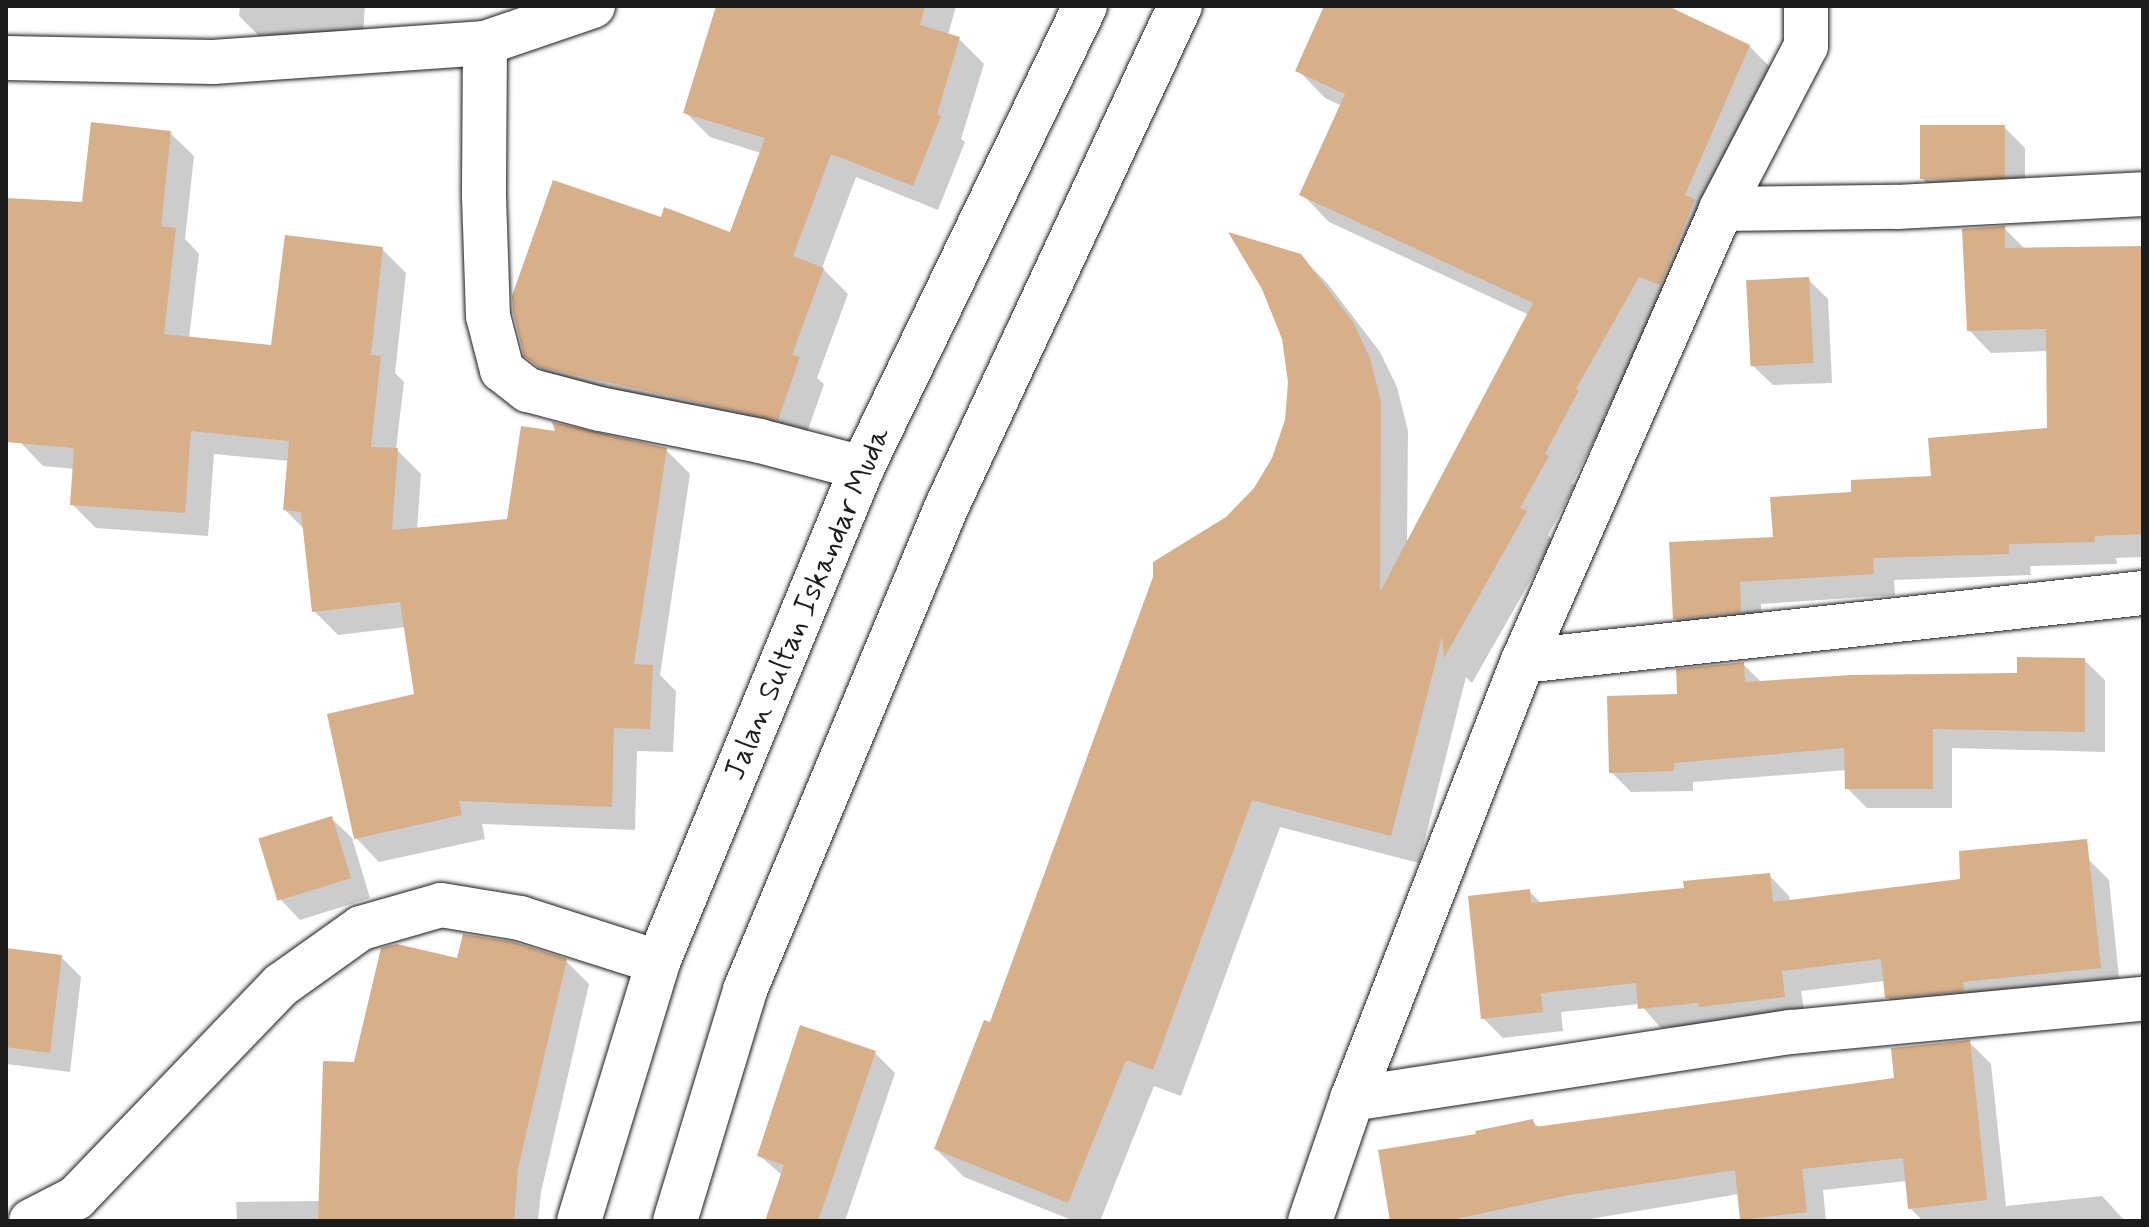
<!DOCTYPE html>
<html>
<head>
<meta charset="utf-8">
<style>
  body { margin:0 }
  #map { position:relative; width:2149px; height:1227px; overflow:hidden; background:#fff; font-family:Mynerve,sans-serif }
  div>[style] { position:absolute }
  .shadow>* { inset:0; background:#0003 }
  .building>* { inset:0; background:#d7af89; transform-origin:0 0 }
  .roads { filter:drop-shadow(0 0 2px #1c1c1c) drop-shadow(0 0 2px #1c1c1c) }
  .street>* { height:44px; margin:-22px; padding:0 22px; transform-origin:22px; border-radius:22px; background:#fff }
  .highway>* { height:44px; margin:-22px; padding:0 22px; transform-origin:22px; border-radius:22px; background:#fff }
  span { translate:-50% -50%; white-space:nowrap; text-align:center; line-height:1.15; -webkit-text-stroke:6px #fff; paint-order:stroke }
  .street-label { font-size:30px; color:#1c1c1c }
  .frame { position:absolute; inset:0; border:8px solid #1c1c1c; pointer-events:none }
</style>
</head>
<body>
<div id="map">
  <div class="shadow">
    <i style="clip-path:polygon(240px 6px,365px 6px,362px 45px,259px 36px,239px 16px)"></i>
    <i style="clip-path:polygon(718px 6px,956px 6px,948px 35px,959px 39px,984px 64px,961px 139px,965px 142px,938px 210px,856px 177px,822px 268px,848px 294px,817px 378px,824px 384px,803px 444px,552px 380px,526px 355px,662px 220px,731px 235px,761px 153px,710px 137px,685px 112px)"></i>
    <i style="clip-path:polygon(1326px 6px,1663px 6px,1749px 46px,1777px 74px,1667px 303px,1603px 418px,1605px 420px,1572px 483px,1575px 485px,1548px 535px,1553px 541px,1472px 683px,1466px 677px,1419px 863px,1280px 827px,1181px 1096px,1154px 1086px,1100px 1221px,1074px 1221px,964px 1177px,936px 1149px,1227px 518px,1256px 489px,1274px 459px,1287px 421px,1290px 382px,1284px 338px,1264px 288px,1299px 255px,1328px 284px,1380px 352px,1397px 387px,1408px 431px,1407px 544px,1529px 315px,1329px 222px,1302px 194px,1342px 106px,1325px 98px,1298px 70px)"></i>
    <i style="clip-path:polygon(2004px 127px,2025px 148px,2025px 196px,1942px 199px,1922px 178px)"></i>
    <i style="clip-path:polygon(170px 133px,194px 156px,185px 239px,199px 254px,189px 338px,273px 347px,382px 249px,406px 273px,395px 373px,404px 382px,396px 449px,421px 474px,417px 530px,509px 521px,666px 450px,690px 474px,660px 675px,676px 691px,673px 752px,637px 751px,635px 830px,482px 824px,485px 839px,379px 862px,356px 838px,416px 696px,406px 627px,338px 635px,314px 611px,305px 530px,285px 510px,289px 461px,214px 454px,208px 536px,96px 528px,72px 504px,74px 469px,43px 466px,20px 442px,6px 411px,6px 200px,84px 204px)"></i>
    <i style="clip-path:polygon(2004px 228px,2025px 249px,2143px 248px,2143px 557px,2116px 558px,2117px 564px,2030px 566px,2031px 575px,1894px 580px,1895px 595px,1761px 604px,1762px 634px,1697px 641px,1675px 619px,1775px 539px,1853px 494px,1933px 478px,2049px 430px,2048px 351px,1991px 353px,1969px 330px)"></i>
    <i style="clip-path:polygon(1808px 279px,1828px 299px,1832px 383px,1773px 385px,1752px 365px)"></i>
    <i style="clip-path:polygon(2084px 660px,2105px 680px,2105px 752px,1952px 748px,1952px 808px,1867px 808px,1847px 788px,1847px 770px,1693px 782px,1693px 791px,1631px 792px,1611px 772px,1679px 696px,1743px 664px,1762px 683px,2019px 675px)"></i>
    <i style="clip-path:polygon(331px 818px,352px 838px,370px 898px,300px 920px,280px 899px)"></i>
    <i style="clip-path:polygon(2088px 859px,2109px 880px,2120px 988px,1907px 1017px,1887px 997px,1885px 981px,1801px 991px,1805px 1016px,1661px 1028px,1640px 1004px,1561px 1012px,1563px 1031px,1503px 1038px,1483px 1018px,1529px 891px,1542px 904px,1686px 889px,1769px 875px,1789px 896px,1790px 902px,1963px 881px)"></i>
    <i style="clip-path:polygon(6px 950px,61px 957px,81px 977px,70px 1072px,6px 1064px)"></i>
    <i style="clip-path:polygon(459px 961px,566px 961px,589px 984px,541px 1192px,538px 1221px,237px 1221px,236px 1202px,320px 1201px,356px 1064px)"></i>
    <i style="clip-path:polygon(1969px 1042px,1991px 1064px,2006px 1206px,2102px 1196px,2125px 1221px,1923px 1221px,1910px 1208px,1907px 1181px,1823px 1190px,1826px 1221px,1743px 1221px,1739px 1194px,1578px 1221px,1392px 1221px,1478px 1136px,1532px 1121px,1540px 1128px,1896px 1079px)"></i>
    <i style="clip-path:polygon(874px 1052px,895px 1073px,845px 1221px,767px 1221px,783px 1176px,759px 1155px)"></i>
  </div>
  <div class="building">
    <i style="clip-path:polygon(716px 6px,925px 6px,920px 25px,960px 37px,937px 114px,941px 116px,913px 186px,831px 154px,793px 256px,824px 268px,792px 355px,800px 357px,778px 420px,539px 367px,524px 356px,513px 312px,512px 296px,553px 180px,661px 217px,664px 207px,730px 232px,765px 138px,683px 113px)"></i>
    <i style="clip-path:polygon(1324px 6px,1668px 6px,1750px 45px,1685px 195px,1695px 199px,1660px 285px,1639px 277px,1576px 389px,1579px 390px,1545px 454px,1549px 456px,1520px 508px,1527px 511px,1444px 658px,1442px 637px,1391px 836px,1252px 800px,1153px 1070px,1126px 1060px,1068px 1203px,934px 1149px,984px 1020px,990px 1022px,1153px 577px,1153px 562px,1226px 517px,1254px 488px,1272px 458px,1285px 420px,1288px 382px,1282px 339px,1262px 289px,1228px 232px,1301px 254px,1353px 322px,1370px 358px,1381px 402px,1380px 592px,1533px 303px,1299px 195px,1345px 94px,1295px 71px)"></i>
    <i style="clip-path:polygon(91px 122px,171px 131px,161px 226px,176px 228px,164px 334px,271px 345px,285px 235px,383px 247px,371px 355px,381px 356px,371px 447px,398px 448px,392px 530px,507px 519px,521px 426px,555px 431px,552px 422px,667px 448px,634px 664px,653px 665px,650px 729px,614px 728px,612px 807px,459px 801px,462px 815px,354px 839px,327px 714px,414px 694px,400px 602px,312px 612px,301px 512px,283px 510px,289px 441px,191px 431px,185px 513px,70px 505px,74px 448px,6px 442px,6px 198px,82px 202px)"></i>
    <i style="left:1920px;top:125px;width:85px;height:54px"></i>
    <i style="clip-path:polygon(2005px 226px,2005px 248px,2143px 246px,2143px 534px,2095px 536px,2095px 542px,2009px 544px,2009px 554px,1873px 558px,1874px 574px,1740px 582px,1741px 612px,1673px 619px,1669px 542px,1773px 537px,1770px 497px,1851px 492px,1851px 480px,1931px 476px,1928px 438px,2047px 428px,2046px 329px,1967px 331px,1962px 229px)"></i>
    <i style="left:1809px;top:277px;width:86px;height:63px;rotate:87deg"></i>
    <i style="clip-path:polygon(2017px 657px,2085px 658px,2085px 732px,1933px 729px,1933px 789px,1845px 789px,1844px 748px,1674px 763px,1674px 771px,1609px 773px,1607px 696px,1677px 694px,1676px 669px,1744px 662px,1745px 682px,1851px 675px,2017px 673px)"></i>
    <i style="left:332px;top:816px;width:65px;height:77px;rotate:73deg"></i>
    <i style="clip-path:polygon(2087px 839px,2101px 968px,1963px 982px,1964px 991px,1885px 998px,1881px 959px,1782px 971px,1785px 997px,1699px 1007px,1698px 1003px,1638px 1009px,1636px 983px,1541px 993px,1543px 1012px,1481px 1019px,1468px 896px,1530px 889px,1531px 903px,1684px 888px,1683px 881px,1770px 873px,1773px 902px,1960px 879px,1959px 851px)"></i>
    <i style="clip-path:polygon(463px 934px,514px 942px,567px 959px,518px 1168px,514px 1221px,318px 1221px,323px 1061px,354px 1062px,381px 948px,397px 944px,457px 958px)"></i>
    <i style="clip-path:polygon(6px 948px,62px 955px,50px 1053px,6px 1047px)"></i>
    <i style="clip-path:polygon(800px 1025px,876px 1051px,818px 1221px,765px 1221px,784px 1165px,757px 1156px)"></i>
    <i style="clip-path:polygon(1970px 1040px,1987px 1200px,1908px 1209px,1903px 1158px,1802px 1169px,1807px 1212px,1740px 1220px,1735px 1170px,1569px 1195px,1446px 1221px,1390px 1221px,1378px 1150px,1476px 1134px,1475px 1131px,1533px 1119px,1535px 1127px,1894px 1078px,1891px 1048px)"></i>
  </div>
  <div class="roads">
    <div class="street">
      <i style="left:593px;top:6px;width:114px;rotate:161.1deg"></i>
      <i style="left:485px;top:43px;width:153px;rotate:90.4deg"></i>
      <i style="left:484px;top:196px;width:120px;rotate:88.1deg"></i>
      <i style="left:488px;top:316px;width:56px;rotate:75.5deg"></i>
      <i style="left:502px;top:370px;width:33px;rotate:38deg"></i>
      <i style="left:528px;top:390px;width:74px;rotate:14.8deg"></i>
      <i style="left:600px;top:409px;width:163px;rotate:11.3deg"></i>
      <i style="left:760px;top:441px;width:106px;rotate:14.8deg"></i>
      <i style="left:6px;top:58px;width:207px;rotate:1.1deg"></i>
      <i style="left:213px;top:62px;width:273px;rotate:-4deg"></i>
      <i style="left:1721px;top:209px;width:176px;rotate:-0.7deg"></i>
      <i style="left:1897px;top:207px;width:246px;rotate:-3deg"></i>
      <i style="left:1523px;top:661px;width:624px;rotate:-6.26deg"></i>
      <i style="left:1352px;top:1099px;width:444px;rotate:-8.7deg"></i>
      <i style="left:1791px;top:1032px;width:354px;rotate:-5.4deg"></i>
      <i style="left:31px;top:1221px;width:51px;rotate:-27.1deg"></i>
      <i style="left:76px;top:1198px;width:296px;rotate:-46.1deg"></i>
      <i style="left:281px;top:985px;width:98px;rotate:-35.5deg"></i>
      <i style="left:361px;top:928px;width:83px;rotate:-16deg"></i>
      <i style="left:441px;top:905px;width:80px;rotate:9.3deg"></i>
      <i style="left:520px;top:918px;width:145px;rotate:17.7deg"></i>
      <i style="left:1310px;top:1221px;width:129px;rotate:-71deg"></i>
      <i style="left:1352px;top:1099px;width:470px;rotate:-68.7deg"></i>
      <i style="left:1523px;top:661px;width:493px;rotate:-66.3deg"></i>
      <i style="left:1721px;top:209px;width:184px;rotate:-62.5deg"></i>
      <i style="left:1806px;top:46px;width:40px;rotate:-90deg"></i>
    </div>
    <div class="highway">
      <i style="left:579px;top:1221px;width:271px;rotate:-73deg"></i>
      <i style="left:658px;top:962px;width:534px;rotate:-67.56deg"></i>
      <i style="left:862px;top:468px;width:513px;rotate:-64.23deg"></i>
      <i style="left:675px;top:1221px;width:241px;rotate:-73.1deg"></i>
      <i style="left:745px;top:990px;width:522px;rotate:-67.36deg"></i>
      <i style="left:946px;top:508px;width:554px;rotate:-65.01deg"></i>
    </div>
  </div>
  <div class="street-label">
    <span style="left:808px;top:604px;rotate:-67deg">Jalan Sultan Iskandar Muda</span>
  </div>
  <div class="frame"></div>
</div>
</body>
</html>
